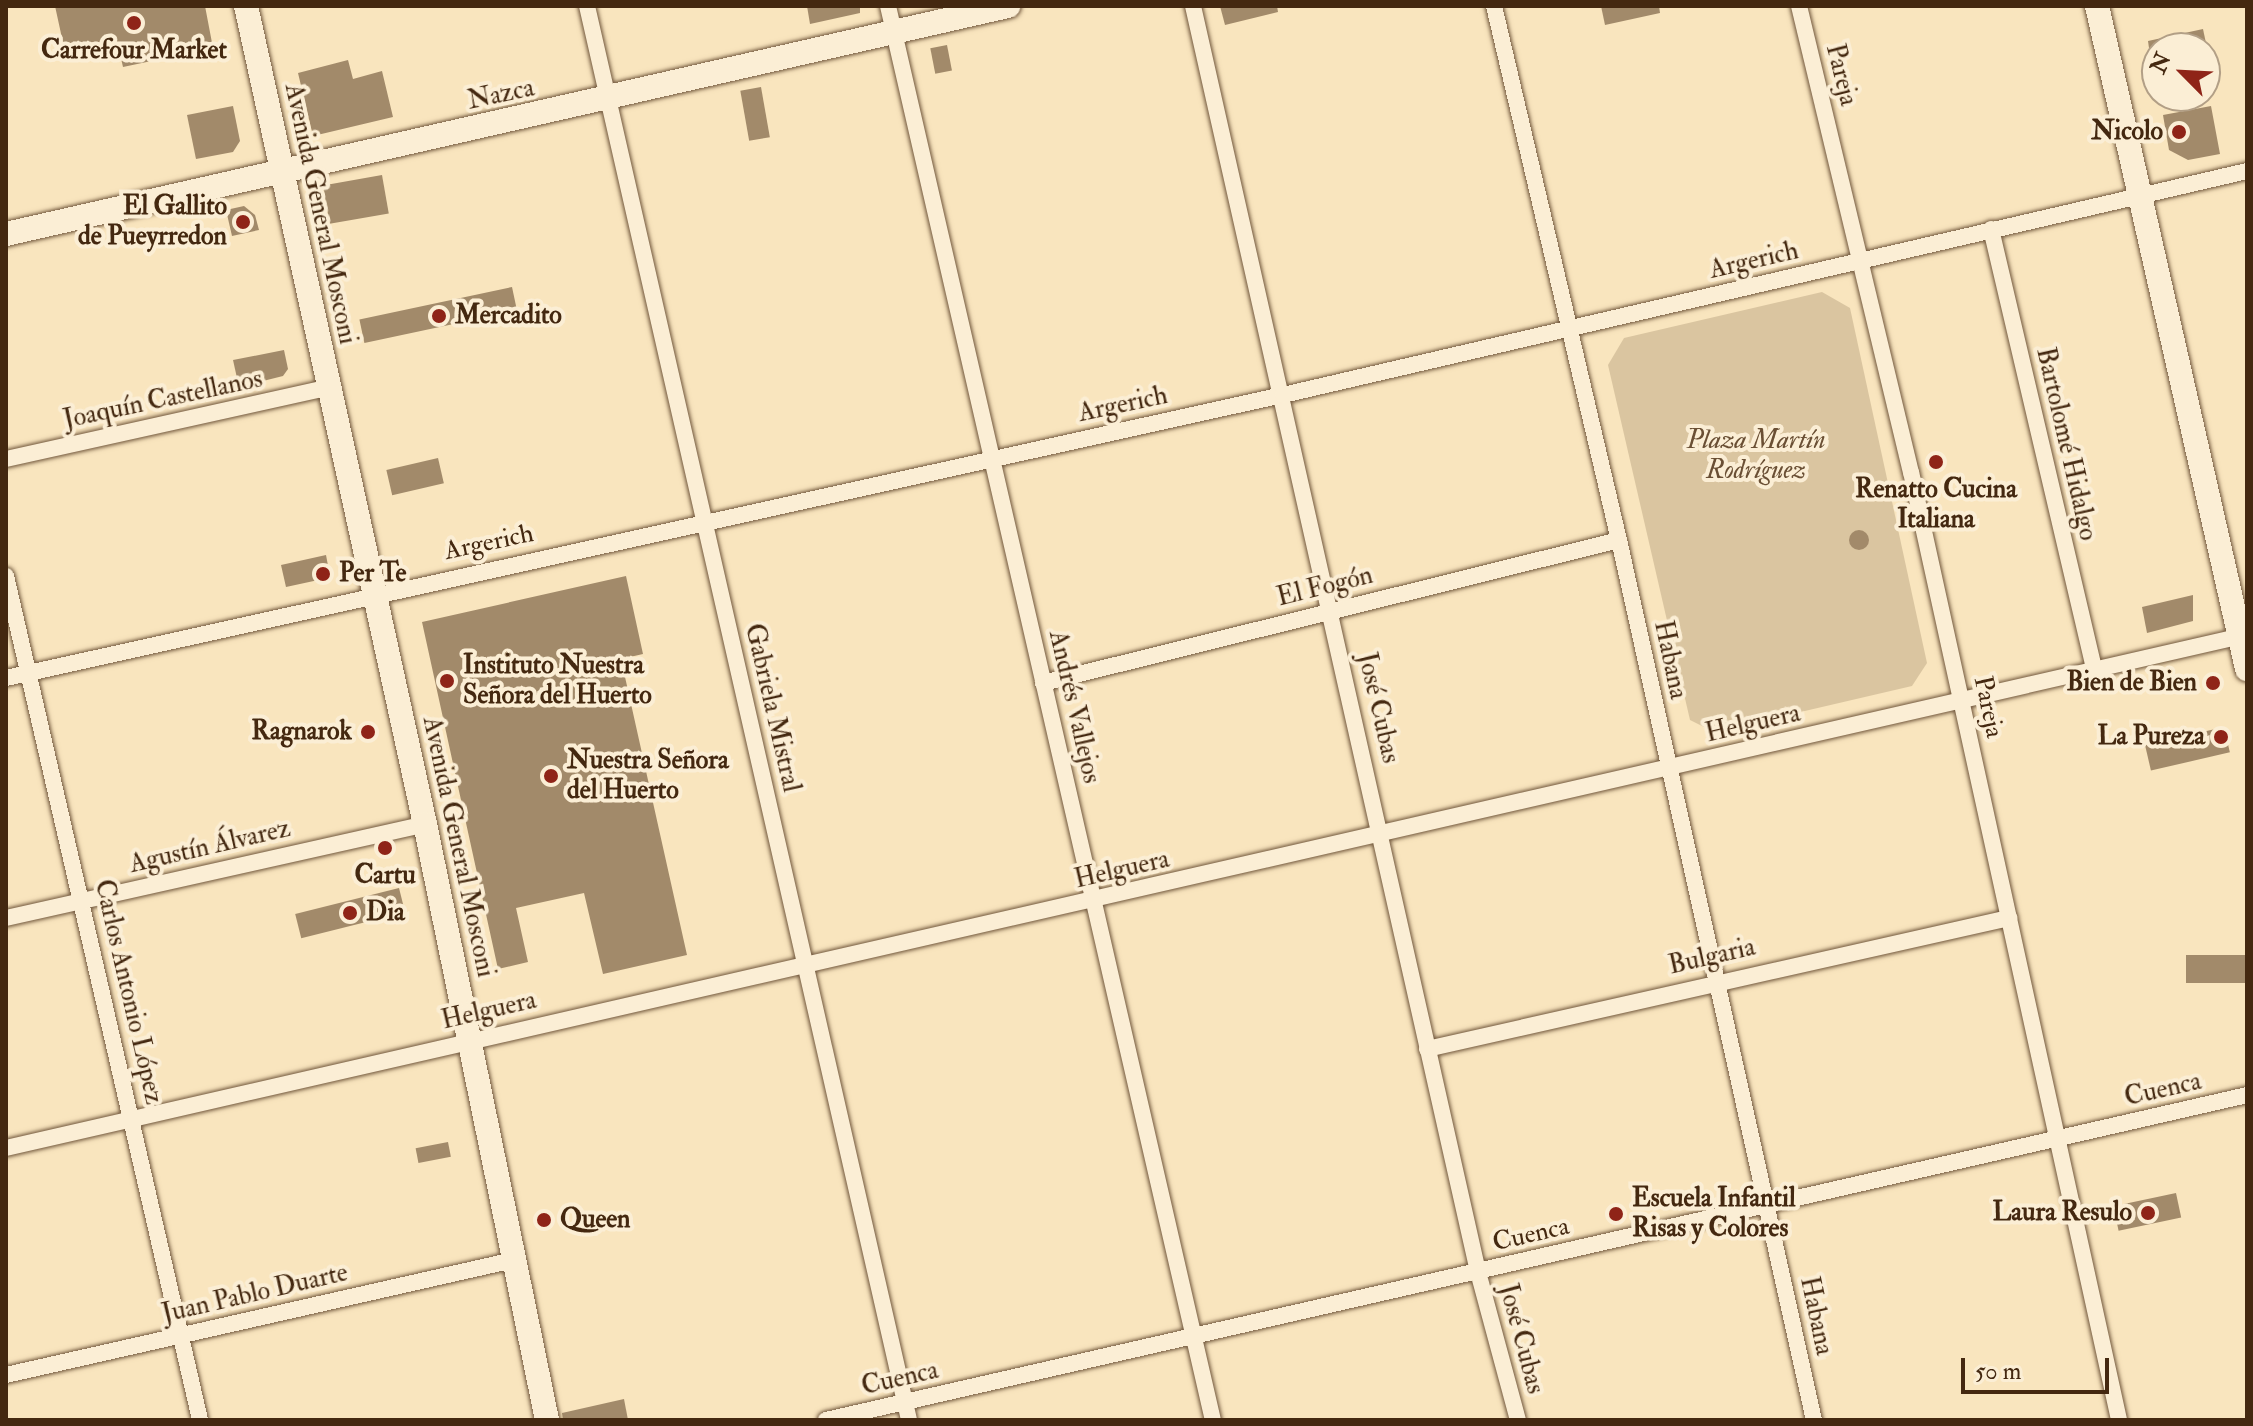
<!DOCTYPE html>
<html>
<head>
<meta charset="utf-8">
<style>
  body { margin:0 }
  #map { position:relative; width:2253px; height:1426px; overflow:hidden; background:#f9e5be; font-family:"IM FELL Double Pica",serif }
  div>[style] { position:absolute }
  .green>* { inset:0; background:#dac5a0 }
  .building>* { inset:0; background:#a28a6a; transform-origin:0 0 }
  .round { border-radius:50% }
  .roads { filter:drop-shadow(0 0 2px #71573c) drop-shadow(0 0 2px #71573c) }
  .street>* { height:16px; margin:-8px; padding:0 8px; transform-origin:8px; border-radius:8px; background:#fbeed5 }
  .secondary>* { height:24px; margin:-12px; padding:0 12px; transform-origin:12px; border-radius:12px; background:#fbeed5 }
  .dots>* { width:22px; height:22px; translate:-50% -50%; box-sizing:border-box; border:4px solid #fbeed5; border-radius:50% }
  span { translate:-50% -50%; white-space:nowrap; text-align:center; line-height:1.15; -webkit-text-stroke:8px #fbeed5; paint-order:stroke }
  .poi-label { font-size:26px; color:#442810; font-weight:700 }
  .right { translate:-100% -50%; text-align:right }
  .left { translate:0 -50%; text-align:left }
  .street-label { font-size:26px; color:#442810 }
  .park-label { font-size:26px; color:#6a4f34; font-style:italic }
  .frame { position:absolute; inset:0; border:8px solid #442810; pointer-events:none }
  .north { position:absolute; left:2141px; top:32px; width:80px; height:80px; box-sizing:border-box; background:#fbeed5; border:2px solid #b29f86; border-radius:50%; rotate:294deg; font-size:22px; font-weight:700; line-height:32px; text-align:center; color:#442810 }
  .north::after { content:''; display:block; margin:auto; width:28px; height:36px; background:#8f2418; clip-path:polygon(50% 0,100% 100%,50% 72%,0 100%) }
  .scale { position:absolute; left:1961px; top:1358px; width:148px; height:36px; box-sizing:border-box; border:4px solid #442810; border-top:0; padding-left:10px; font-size:24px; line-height:28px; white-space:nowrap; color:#442810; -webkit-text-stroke:6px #fbeed5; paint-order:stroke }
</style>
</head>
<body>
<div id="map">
  <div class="green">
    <i style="clip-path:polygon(1822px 292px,1850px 308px,1927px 663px,1912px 686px,1714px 732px,1690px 720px,1608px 365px,1624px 338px)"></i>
  </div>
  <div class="building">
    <i style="clip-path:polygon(55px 6px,205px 6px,213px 48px,123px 67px,117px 41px,65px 52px)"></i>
    <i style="clip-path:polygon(807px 6px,860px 6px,860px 13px,810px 24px)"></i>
    <i style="clip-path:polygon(1220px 6px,1277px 6px,1278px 12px,1225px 25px)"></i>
    <i style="clip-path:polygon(1601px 6px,1659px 6px,1660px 13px,1605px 25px)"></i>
    <i style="clip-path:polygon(2203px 29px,2207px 48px,2149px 48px,2148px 41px)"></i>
    <i style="left:947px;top:45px;width:26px;height:17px;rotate:79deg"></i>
    <i style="clip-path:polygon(348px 60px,353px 79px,382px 71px,393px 117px,313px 136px,298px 73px)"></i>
    <i style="left:761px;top:87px;width:51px;height:21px;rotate:80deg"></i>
    <i style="clip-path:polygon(233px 106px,240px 141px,233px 152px,196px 159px,187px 115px)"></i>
    <i style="clip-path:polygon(2211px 106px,2220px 154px,2188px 160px,2169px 150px,2163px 115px)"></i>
    <i style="left:382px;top:175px;width:39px;height:60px;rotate:80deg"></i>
    <i style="clip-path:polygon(244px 206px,255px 215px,259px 230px,232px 236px,226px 210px)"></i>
    <i style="left:512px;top:287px;width:24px;height:156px;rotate:78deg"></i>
    <i style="clip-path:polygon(284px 350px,288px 369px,283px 376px,239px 387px,233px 360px)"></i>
    <i style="left:438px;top:458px;width:26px;height:53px;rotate:77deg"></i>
    <i class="round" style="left:1849px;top:530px;width:20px;height:20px"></i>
    <i style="clip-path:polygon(326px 555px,329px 571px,323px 579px,286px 587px,281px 565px)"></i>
    <i style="clip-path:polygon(626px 576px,643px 654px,621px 659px,687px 955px,603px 974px,584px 893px,516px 908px,528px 962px,498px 969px,422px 622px)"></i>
    <i style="clip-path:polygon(2193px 595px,2193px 621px,2147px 633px,2142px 607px)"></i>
    <i style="left:2224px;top:727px;width:26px;height:81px;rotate:77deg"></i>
    <i style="left:399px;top:888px;width:25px;height:107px;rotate:76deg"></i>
    <i style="left:2247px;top:955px;width:28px;height:61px;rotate:90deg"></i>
    <i style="left:448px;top:1142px;width:15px;height:33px;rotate:79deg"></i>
    <i style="left:2176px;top:1193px;width:25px;height:64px;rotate:78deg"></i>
    <i style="clip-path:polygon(624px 1399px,628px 1420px,563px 1420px,562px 1413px)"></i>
  </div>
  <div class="roads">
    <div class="street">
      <i style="left:587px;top:6px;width:1450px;rotate:77.17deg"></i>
      <i style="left:888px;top:6px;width:1451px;rotate:77.06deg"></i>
      <i style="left:1193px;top:6px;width:1298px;rotate:77.31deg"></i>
      <i style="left:1478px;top:1272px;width:153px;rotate:74.9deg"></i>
      <i style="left:1494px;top:6px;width:548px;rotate:76.83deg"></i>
      <i style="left:1619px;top:540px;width:901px;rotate:77.51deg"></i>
      <i style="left:1799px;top:6px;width:479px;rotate:76.5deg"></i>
      <i style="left:1911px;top:472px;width:971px;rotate:77.62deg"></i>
      <i style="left:1991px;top:229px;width:452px;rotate:76.8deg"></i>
      <i style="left:6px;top:459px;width:332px;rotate:-12.5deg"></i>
      <i style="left:6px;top:576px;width:866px;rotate:77.05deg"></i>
      <i style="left:6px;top:678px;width:1308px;rotate:-12.5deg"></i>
      <i style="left:1283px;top:395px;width:990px;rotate:-13.08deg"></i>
      <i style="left:1043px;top:683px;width:593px;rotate:-13.94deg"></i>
      <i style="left:6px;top:918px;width:429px;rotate:-12.6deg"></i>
      <i style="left:1427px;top:1049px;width:597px;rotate:-12.69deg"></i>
      <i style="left:6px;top:1148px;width:2298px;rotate:-12.9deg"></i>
      <i style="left:6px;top:1375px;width:521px;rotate:-12.76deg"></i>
      <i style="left:826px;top:1420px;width:1458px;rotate:-12.88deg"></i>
    </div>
    <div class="secondary">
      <i style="left:246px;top:6px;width:837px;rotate:77.66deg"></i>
      <i style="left:425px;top:824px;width:608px;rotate:78.43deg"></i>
      <i style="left:2097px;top:6px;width:680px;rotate:77.25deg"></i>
      <i style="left:6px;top:234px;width:1028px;rotate:-12.82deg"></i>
    </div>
  </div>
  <div class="dots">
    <i style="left:134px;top:23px;background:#8f2418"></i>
    <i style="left:2179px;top:132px;background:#8f2418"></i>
    <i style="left:243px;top:222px;background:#8f2418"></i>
    <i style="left:439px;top:316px;background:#8f2418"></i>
    <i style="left:1936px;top:462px;background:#8f2418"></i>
    <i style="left:323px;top:574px;background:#8f2418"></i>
    <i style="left:447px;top:681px;background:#8f2418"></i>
    <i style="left:2213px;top:683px;background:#8f2418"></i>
    <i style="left:368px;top:732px;background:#8f2418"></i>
    <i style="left:2221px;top:737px;background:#8f2418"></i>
    <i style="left:551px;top:776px;background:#8f2418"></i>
    <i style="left:385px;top:848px;background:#8f2418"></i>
    <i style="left:350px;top:913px;background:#8f2418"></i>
    <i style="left:2148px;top:1213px;background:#8f2418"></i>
    <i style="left:1616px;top:1214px;background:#8f2418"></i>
    <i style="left:544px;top:1220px;background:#8f2418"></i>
  </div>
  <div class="poi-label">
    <span style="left:134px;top:51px">Carrefour Market</span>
    <span class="right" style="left:2163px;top:132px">Nicolo</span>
    <span class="right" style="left:227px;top:222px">El Gallito<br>de Pueyrredon</span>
    <span class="left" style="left:455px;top:316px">Mercadito</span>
    <span style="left:1936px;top:505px">Renatto Cucina<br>Italiana</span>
    <span class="left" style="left:339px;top:574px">Per Te</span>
    <span class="left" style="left:463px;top:681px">Instituto Nuestra<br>Señora del Huerto</span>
    <span class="right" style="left:2197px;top:683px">Bien de Bien</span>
    <span class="right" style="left:352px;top:732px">Ragnarok</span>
    <span class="right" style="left:2205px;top:737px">La Pureza</span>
    <span class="left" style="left:567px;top:776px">Nuestra Señora<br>del Huerto</span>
    <span style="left:385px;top:876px">Cartu</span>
    <span class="left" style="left:366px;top:913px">Dia</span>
    <span class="left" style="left:1632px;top:1214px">Escuela Infantil<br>Risas y Colores</span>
    <span class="right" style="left:2132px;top:1213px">Laura Resulo</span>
    <span class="left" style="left:560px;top:1220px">Queen</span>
  </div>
  <div class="street-label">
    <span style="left:1841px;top:75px;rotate:76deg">Pareja</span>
    <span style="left:501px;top:95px;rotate:-12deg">Nazca</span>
    <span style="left:320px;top:214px;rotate:78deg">Avenida General Mosconi</span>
    <span style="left:1754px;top:261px;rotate:-13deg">Argerich</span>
    <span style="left:163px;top:400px;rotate:-12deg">Joaquín Castellanos</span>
    <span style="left:1123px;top:405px;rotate:-12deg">Argerich</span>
    <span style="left:2066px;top:444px;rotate:77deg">Bartolomé Hidalgo</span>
    <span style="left:489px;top:543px;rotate:-12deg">Argerich</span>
    <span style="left:1325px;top:587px;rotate:-14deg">El Fogón</span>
    <span style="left:1670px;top:660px;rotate:78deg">Habana</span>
    <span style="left:1074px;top:707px;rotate:77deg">Andrés Vallejos</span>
    <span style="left:1988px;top:707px;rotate:78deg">Pareja</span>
    <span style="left:772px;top:708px;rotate:77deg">Gabriela Mistral</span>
    <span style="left:1378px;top:708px;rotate:77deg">José Cubas</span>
    <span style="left:1753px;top:724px;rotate:-13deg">Helguera</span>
    <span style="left:210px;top:847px;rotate:-13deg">Agustín Álvarez</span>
    <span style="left:458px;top:847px;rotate:78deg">Avenida General Mosconi</span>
    <span style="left:1122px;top:870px;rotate:-13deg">Helguera</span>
    <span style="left:1712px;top:957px;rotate:-13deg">Bulgaria</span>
    <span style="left:128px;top:992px;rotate:77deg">Carlos Antonio López</span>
    <span style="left:489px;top:1011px;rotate:-13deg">Helguera</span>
    <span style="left:2163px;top:1090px;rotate:-13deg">Cuenca</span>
    <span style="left:1531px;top:1235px;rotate:-13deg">Cuenca</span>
    <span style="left:255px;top:1294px;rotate:-13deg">Juan Pablo Duarte</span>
    <span style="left:1816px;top:1316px;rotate:78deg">Habana</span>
    <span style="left:1521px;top:1339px;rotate:75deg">José Cubas</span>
    <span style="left:900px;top:1379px;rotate:-13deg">Cuenca</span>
  </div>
  <div class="park-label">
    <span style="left:1756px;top:456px">Plaza Martín<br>Rodríguez</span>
  </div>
  <div class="frame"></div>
  <div class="north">N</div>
  <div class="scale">50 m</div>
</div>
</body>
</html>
